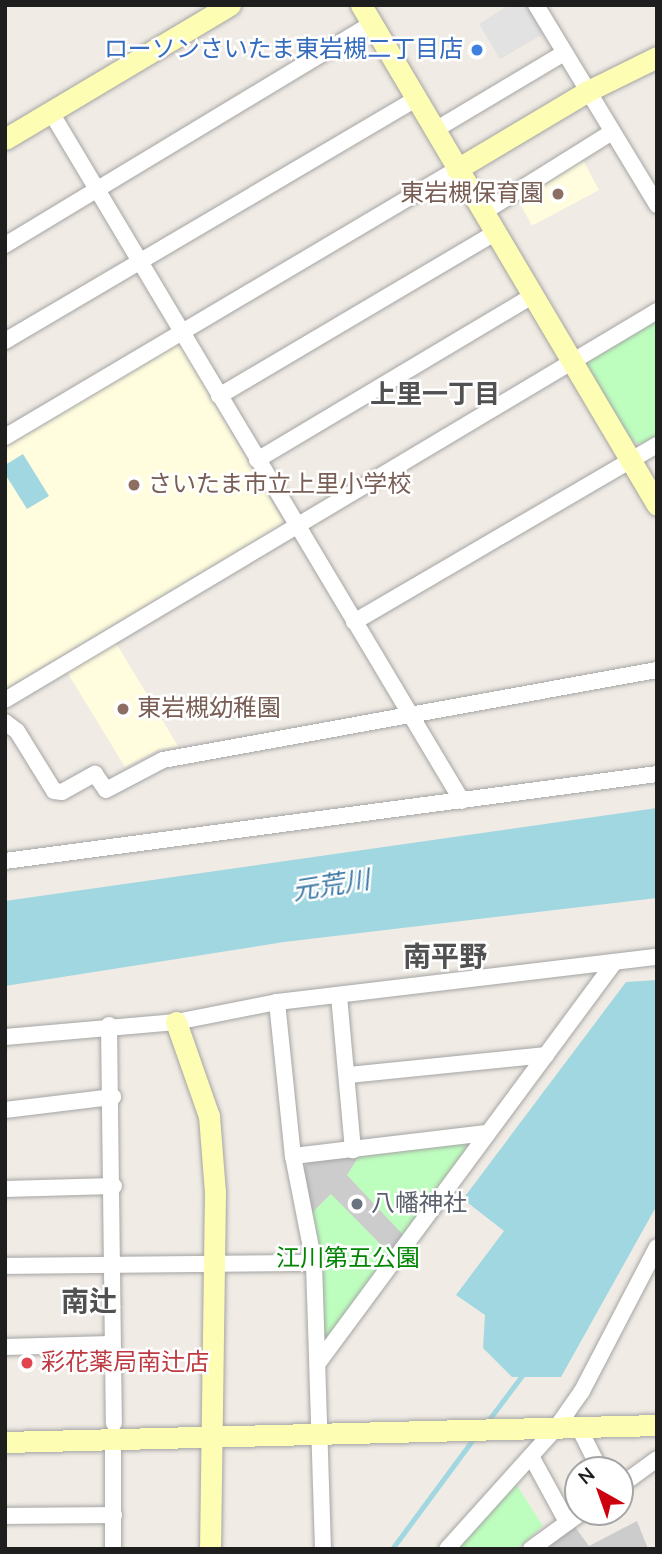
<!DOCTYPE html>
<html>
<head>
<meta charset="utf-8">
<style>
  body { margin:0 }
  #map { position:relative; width:662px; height:1554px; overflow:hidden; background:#f0ebe4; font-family:"Nunito Sans","Noto Sans JP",sans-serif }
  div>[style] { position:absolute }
  .education>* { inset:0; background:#fffdde; transform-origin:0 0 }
  .religious>* { inset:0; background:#ccc }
  .park>* { inset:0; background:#bdfebe }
  .parking>* { inset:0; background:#e2e2e2 }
  .water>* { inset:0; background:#a1d7e1 }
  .stream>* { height:4.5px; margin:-2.25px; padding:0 2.25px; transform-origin:2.25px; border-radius:2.25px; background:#a1d7e1 }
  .roads { filter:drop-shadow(0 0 2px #a5a5a5) drop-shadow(0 0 2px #a5a5a5) }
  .street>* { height:16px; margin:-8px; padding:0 8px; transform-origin:8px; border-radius:8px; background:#fff }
  .secondary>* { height:21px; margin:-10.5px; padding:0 10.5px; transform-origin:10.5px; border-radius:10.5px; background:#fefdb4 }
  .dots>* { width:19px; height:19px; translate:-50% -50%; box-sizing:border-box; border:4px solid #fff; border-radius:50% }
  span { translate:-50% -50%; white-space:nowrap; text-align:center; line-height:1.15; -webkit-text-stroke:5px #fff; paint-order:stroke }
  .shop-label { font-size:24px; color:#366cbe }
  .right { translate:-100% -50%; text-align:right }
  .education-label { font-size:24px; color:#785e54 }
  .left { translate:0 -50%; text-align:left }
  .worship-label { font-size:24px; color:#5b616d }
  .park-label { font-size:24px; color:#038604 }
  .health-label { font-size:24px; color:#be3a42 }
  .neighbourhood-label { font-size:26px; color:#515151; font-weight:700 }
  .water-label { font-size:26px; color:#3e79a6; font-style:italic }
  .quarter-label { font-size:28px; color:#515151; font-weight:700 }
  .frame { position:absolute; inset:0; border:7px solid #1e1e1e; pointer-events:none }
  .north { position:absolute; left:564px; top:1456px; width:70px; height:70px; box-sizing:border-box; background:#fff; border:2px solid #a5a5a5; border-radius:50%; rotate:320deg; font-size:19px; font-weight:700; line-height:28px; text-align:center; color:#1e1e1e }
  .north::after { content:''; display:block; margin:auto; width:24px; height:32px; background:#cd000f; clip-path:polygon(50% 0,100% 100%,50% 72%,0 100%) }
</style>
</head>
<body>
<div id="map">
  <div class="education">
    <i style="left:583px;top:160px;width:34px;height:76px;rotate:62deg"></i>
    <i style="clip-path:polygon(179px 343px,284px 523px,5px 689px,5px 447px)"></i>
    <i style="clip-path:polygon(116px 643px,178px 746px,159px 749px,125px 767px,67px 672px)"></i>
  </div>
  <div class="religious">
    <i style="clip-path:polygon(359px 1156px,406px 1238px,392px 1256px,330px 1195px,312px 1213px,304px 1168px,308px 1162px)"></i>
    <i style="clip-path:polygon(637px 1521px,648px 1549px,546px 1549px,575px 1527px,589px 1546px)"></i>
  </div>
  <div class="park">
    <i style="clip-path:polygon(657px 320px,657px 438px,643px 444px,633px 442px,586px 367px,587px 360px)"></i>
    <i style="clip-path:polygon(465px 1143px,469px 1151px,406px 1238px,347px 1175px,359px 1156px)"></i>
    <i style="clip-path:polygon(331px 1194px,392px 1256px,331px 1339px,321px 1335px,312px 1213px)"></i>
    <i style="clip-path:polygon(516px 1484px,543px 1526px,517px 1549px,457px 1549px)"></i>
  </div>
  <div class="parking">
    <i style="clip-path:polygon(509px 5px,528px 5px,545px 33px,500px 59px,479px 24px)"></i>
  </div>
  <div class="water">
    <i style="clip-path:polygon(23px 454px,49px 496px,27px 509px,5px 474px,5px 465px)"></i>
    <i style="clip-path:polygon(657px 808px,657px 898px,284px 942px,5px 986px,5px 901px)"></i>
    <i style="clip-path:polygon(657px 980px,657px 1205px,561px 1377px,512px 1377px,483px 1348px,485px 1315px,456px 1295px,504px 1231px,463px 1199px,626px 982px)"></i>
  </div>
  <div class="stream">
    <i style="left:487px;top:1422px;width:61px;rotate:-52.9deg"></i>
    <i style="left:392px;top:1549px;width:139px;rotate:-53.5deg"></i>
  </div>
  <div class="roads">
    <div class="street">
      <i style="left:536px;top:5px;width:234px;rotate:58.8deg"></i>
      <i style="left:52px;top:114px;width:800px;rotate:59.17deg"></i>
      <i style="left:435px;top:130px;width:150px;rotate:-30.8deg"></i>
      <i style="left:484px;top:212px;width:151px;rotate:-32deg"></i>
      <i style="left:5px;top:245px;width:428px;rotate:-31.1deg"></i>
      <i style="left:5px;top:341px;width:477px;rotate:-30.5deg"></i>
      <i style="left:219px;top:396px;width:322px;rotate:-30.6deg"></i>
      <i style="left:5px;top:437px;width:525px;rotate:-30.66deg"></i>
      <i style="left:257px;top:460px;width:322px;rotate:-30.8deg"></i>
      <i style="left:354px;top:622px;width:351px;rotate:-30.3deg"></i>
      <i style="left:5px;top:700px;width:759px;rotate:-30.82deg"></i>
      <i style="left:5px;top:722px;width:15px;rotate:37deg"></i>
      <i style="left:17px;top:731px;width:70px;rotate:58.3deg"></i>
      <i style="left:54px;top:791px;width:8px;rotate:7deg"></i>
      <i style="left:62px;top:792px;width:38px;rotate:-29deg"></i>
      <i style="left:95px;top:774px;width:19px;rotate:55deg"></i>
      <i style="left:106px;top:790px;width:64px;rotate:-27.8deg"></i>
      <i style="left:163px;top:760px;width:502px;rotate:-10.33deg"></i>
      <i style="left:5px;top:861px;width:658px;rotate:-7.6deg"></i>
      <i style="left:339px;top:996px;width:155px;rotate:84.8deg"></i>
      <i style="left:277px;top:1002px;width:155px;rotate:84.1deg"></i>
      <i style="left:293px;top:1156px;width:109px;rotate:78.9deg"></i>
      <i style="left:314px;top:1263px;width:286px;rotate:88.2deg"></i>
      <i style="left:109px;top:1025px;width:398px;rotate:89.3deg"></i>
      <i style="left:5px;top:1037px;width:172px;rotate:-5deg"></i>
      <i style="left:176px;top:1022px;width:103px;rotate:-11.2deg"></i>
      <i style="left:277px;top:1002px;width:383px;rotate:-6.8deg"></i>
      <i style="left:349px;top:1075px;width:198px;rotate:-5.8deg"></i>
      <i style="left:5px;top:1110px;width:109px;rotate:-6.9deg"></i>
      <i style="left:293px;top:1156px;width:195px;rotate:-6.8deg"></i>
      <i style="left:5px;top:1189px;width:109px;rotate:-1.6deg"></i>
      <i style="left:5px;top:1266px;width:309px;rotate:-0.6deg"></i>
      <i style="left:5px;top:1347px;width:106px;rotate:-1.6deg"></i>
      <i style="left:318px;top:1363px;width:496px;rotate:-53.5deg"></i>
      <i style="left:579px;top:1428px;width:47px;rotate:63.4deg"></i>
      <i style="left:531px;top:1456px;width:75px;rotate:61.4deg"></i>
      <i style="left:620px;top:1486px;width:46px;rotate:-36.1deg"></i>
      <i style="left:5px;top:1516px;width:109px;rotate:-0.5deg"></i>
      <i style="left:113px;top:1549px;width:98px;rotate:-90deg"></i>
      <i style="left:447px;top:1549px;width:163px;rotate:-48deg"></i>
      <i style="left:556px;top:1428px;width:45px;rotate:-54.9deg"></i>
      <i style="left:582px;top:1391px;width:162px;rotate:-62.5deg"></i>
      <i style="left:531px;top:1549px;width:63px;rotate:-36deg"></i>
    </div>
    <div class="secondary">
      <i style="left:361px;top:5px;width:581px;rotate:59.37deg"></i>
      <i style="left:5px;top:139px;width:262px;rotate:-30.8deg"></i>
      <i style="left:457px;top:169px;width:152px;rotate:-30.8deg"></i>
      <i style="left:588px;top:91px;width:77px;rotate:-26.2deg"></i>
      <i style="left:176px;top:1022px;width:100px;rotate:70.7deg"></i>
      <i style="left:209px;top:1116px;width:76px;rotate:85.5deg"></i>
      <i style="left:215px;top:1192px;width:357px;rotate:90.8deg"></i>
      <i style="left:5px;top:1442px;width:652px;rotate:-1.49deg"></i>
    </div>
  </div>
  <div class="dots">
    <i style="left:477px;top:50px;background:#3f7fe0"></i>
    <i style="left:558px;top:194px;background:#8d6e63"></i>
    <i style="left:134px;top:485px;background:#8d6e63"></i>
    <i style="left:123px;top:709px;background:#8d6e63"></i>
    <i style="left:357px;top:1204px;background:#6b7280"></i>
    <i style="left:27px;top:1363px;background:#e0444e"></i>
  </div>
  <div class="shop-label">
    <span class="right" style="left:463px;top:50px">ローソンさいたま東岩槻二丁目店</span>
  </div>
  <div class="education-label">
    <span class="right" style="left:544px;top:194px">東岩槻保育園</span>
    <span class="left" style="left:148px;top:485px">さいたま市立上里小学校</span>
    <span class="left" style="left:137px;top:709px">東岩槻幼稚園</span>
  </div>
  <div class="worship-label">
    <span class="left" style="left:371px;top:1204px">八幡神社</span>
  </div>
  <div class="park-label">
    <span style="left:348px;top:1259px">江川第五公園</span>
  </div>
  <div class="health-label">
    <span class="left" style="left:41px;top:1363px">彩花薬局南辻店</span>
  </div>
  <div class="neighbourhood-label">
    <span style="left:435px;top:395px">上里一丁目</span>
  </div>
  <div class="water-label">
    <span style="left:331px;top:886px;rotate:-9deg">元荒川</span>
  </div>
  <div class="quarter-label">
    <span style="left:445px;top:957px">南平野</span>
    <span style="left:89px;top:1302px">南辻</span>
  </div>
  <div class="frame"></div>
  <div class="north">N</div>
</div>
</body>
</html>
